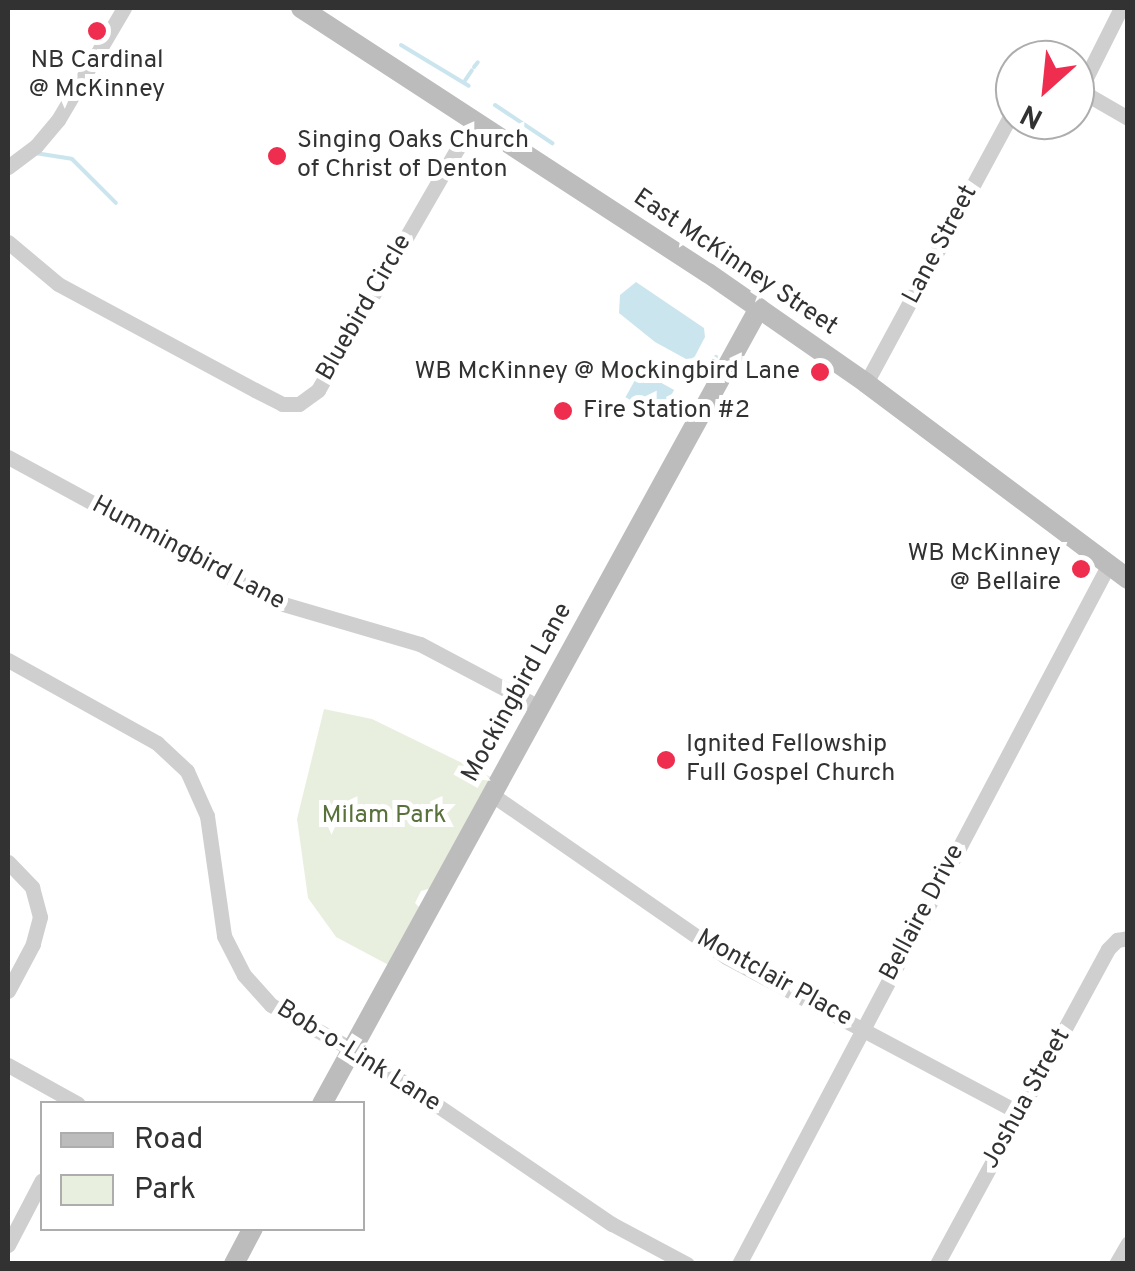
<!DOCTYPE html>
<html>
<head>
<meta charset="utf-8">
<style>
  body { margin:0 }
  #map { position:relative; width:1135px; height:1271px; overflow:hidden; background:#fff; font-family:Overpass,sans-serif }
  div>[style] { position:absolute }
  .green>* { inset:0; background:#e9efdf }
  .water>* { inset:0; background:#cbe5ef; transform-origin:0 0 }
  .stream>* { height:4px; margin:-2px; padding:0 2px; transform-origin:2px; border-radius:2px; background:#cbe5ef }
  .street>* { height:15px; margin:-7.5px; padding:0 7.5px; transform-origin:7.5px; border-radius:7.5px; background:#cfcfcf }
  .secondary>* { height:20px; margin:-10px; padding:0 10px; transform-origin:10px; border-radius:10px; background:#bcbcbc }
  .dots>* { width:28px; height:28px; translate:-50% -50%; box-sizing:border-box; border:5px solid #fff; border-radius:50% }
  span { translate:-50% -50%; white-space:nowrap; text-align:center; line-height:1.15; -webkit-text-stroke:10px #fff; paint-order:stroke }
  .poi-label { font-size:25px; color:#323232 }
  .left { translate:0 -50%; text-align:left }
  .right { translate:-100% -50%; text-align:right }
  .street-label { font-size:25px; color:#323232 }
  .park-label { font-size:25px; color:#59713b }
  .frame { position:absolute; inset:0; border:10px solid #323232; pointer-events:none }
  .legend { position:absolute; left:40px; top:1101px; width:325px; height:130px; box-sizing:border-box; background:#fff; border:2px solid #adadad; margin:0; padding:12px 18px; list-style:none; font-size:30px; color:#323232 }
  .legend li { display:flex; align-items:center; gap:20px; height:50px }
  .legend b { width:50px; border:2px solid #adadad }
  .north { position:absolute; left:995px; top:40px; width:100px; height:100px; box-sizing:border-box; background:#fff; border:2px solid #adadad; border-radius:50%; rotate:207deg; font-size:28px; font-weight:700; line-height:40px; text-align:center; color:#323232 }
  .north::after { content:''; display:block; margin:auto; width:35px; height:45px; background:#ef2d4e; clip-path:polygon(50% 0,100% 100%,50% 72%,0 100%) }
</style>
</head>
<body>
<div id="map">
  <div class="green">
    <i style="clip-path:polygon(324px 709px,372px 719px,499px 781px,438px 893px,428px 889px,421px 891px,415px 903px,426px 914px,396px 969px,336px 937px,308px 898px,297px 819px)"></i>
  </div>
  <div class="water">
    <i style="clip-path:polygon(636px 282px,704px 328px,705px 337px,694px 358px,686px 359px,655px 342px,619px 313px,620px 295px)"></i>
    <i style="left:640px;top:371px;width:39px;height:30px;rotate:29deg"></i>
  </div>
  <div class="stream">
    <i style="left:401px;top:45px;width:79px;rotate:31.1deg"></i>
    <i style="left:474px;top:67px;width:6px;rotate:-51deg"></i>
    <i style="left:464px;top:82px;width:14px;rotate:-56deg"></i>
    <i style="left:495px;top:105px;width:69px;rotate:33.7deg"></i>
    <i style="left:35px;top:153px;width:37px;rotate:9deg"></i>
    <i style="left:72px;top:159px;width:62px;rotate:45deg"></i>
    <i style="left:702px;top:381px;width:28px;rotate:-60deg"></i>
  </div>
  <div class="street">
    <i style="left:1121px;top:8px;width:83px;rotate:116.6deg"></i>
    <i style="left:1084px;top:82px;width:14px;rotate:73deg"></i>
    <i style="left:1088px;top:95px;width:46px;rotate:29.9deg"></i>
    <i style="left:8px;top:167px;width:35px;rotate:-37deg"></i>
    <i style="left:36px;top:146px;width:34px;rotate:-50deg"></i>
    <i style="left:58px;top:120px;width:130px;rotate:-59.5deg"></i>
    <i style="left:8px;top:242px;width:65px;rotate:40deg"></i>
    <i style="left:58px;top:284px;width:224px;rotate:28.3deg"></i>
    <i style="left:255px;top:390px;width:30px;rotate:27deg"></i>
    <i style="left:282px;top:404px;width:17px"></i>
    <i style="left:299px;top:404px;width:24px;rotate:-36deg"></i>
    <i style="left:318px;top:390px;width:310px;rotate:-60deg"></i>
    <i style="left:866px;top:383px;width:314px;rotate:-61.6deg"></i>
    <i style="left:8px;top:457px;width:302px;rotate:28.5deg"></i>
    <i style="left:273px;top:601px;width:153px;rotate:16.3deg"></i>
    <i style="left:420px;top:644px;width:135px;rotate:27.9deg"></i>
    <i style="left:8px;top:660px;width:171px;rotate:29.1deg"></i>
    <i style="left:157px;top:743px;width:41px;rotate:43deg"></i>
    <i style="left:187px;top:771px;width:49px;rotate:66deg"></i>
    <i style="left:207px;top:816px;width:121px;rotate:81.9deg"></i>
    <i style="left:224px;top:936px;width:44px;rotate:62.9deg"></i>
    <i style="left:244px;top:975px;width:40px;rotate:48deg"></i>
    <i style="left:271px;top:1005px;width:108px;rotate:28.7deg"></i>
    <i style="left:366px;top:1057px;width:297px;rotate:34.2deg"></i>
    <i style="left:612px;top:1224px;width:85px;rotate:28.1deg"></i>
    <i style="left:491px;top:794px;width:286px;rotate:34.7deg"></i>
    <i style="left:726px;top:957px;width:332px;rotate:28deg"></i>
    <i style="left:8px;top:862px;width:35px;rotate:46deg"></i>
    <i style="left:32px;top:887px;width:31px;rotate:75deg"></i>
    <i style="left:40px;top:917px;width:28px;rotate:105deg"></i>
    <i style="left:33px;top:944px;width:53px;rotate:118deg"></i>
    <i style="left:8px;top:1065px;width:80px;rotate:29.1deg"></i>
    <i style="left:8px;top:1245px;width:73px;rotate:-62.4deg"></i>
    <i style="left:739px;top:1264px;width:792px;rotate:-62.14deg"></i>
    <i style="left:937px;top:1264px;width:358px;rotate:-61.5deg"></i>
    <i style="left:1108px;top:949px;width:13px;rotate:-45deg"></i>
    <i style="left:1117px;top:940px;width:11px;rotate:-10deg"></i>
    <i style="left:1116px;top:1264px;width:24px;rotate:-60deg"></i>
  </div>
  <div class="secondary">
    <i style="left:301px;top:8px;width:486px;rotate:33.1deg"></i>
    <i style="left:708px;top:273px;width:193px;rotate:34.8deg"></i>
    <i style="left:866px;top:383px;width:327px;rotate:36.8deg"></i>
    <i style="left:322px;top:1104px;width:908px;rotate:-61.23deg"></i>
    <i style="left:234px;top:1264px;width:41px;rotate:-62.2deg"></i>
  </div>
  <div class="dots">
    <i style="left:97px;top:31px;background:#ef2d4e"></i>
    <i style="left:277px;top:156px;background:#ef2d4e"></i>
    <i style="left:820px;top:372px;background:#ef2d4e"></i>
    <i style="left:563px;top:411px;background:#ef2d4e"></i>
    <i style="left:1081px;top:569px;background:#ef2d4e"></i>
    <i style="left:666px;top:760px;background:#ef2d4e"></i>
  </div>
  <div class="poi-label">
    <span style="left:97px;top:76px">NB Cardinal<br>@ McKinney</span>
    <span class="left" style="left:297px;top:156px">Singing Oaks Church<br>of Christ of Denton</span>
    <span class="right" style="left:800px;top:372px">WB McKinney @ Mockingbird Lane</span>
    <span class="left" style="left:583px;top:411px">Fire Station #2</span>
    <span class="right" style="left:1061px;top:569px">WB McKinney<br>@ Bellaire</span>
    <span class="left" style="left:686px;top:760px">Ignited Fellowship<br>Full Gospel Church</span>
  </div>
  <div class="street-label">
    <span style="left:941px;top:245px;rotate:-62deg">Lane Street</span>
    <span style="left:735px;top:263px;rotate:34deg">East McKinney Street</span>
    <span style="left:365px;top:308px;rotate:-60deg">Bluebird Circle</span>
    <span style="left:188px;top:554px;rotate:28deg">Hummingbird Lane</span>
    <span style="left:518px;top:693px;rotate:-61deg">Mockingbird Lane</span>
    <span style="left:923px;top:913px;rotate:-62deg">Bellaire Drive</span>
    <span style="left:774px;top:979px;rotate:29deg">Montclair Place</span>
    <span style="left:358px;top:1057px;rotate:32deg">Bob-o-Link Lane</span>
    <span style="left:1027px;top:1099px;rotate:-61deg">Joshua Street</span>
  </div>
  <div class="park-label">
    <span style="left:384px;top:816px">Milam Park</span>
  </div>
  <div class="frame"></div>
  <ul class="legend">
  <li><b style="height:12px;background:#bcbcbc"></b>Road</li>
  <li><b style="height:28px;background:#e9efdf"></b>Park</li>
  </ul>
  <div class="north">N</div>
</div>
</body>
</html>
